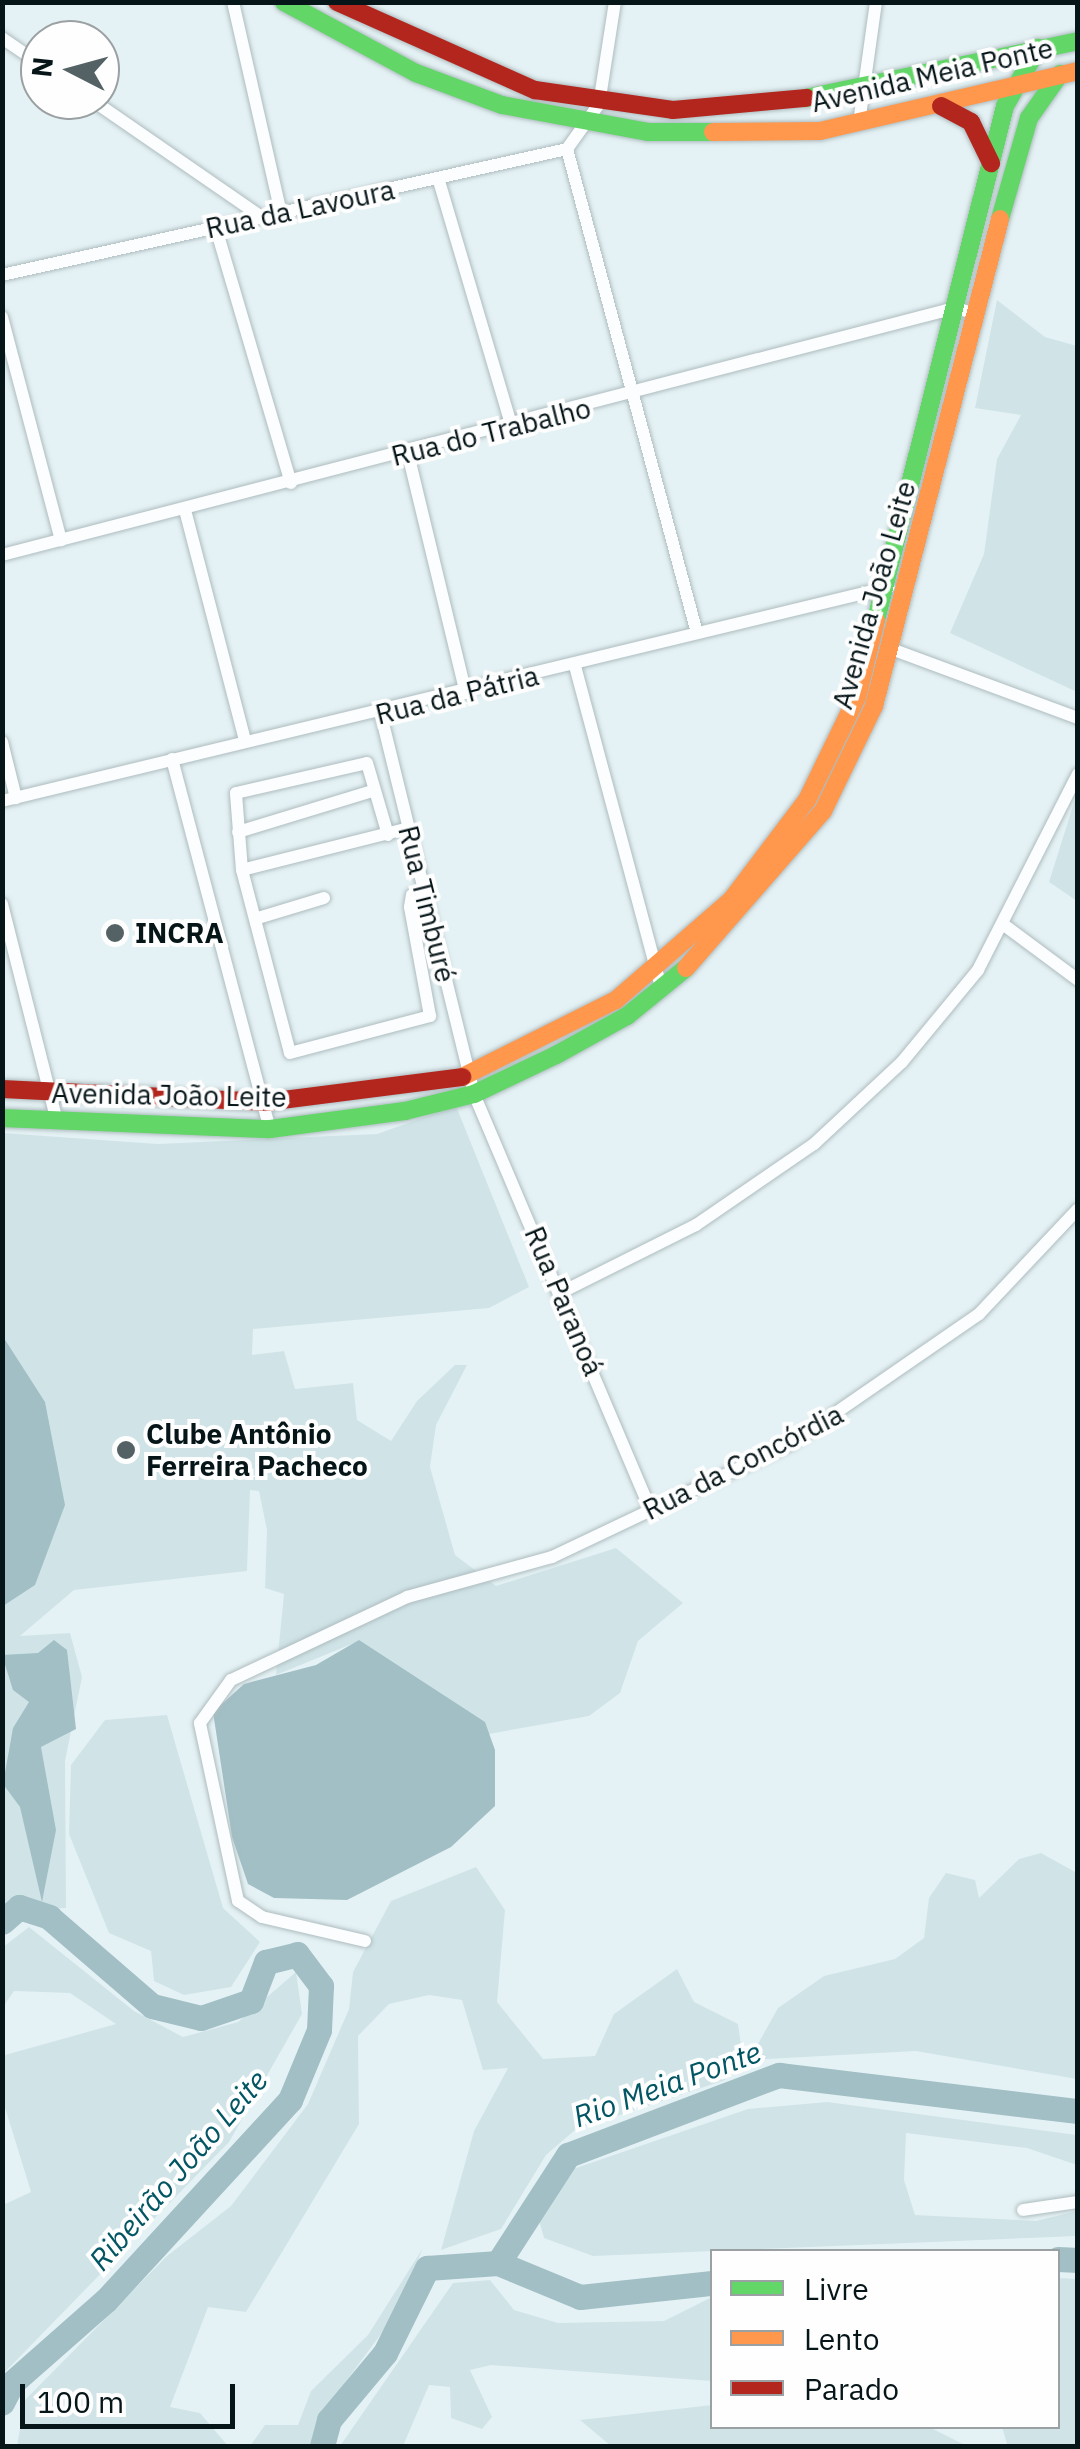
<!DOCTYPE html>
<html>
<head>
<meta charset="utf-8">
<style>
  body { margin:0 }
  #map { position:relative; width:1080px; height:2449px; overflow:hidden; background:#e5f2f5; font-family:"IBM Plex Sans",sans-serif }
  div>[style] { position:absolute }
  .green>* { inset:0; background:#d0e4e8 }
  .water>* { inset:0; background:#a1bfc5 }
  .river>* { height:25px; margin:-12.5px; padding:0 12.5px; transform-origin:12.5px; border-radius:12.5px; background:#a1bfc5 }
  .roads { filter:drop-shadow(0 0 2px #aebcbf) drop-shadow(0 0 2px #aebcbf) }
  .street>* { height:12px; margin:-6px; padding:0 6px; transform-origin:6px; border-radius:6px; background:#fbfdfe }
  .fast>* { height:18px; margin:-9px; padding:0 9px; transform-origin:9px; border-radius:9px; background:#63d668 }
  .slow>* { height:18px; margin:-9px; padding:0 9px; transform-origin:9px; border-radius:9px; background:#ff974d }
  .jam>* { height:18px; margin:-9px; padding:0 9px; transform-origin:9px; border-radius:9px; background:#b3261e }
  .dots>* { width:28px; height:28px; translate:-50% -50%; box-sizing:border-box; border:5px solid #fefefe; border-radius:50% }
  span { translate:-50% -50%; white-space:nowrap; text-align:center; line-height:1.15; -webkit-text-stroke:8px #fefefe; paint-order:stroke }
  .street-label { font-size:28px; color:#061518 }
  .poi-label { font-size:28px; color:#061518; font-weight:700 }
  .left { translate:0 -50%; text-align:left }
  .water-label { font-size:30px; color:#025563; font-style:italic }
  .frame { position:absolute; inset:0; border:5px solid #061518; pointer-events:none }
  .legend { position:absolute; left:710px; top:2249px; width:350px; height:180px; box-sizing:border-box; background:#fefefe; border:2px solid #9ba1a2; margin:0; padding:12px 18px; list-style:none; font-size:30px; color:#061518 }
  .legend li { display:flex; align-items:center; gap:20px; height:50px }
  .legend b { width:50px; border:2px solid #9ba1a2 }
  .north { position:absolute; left:20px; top:20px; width:100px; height:100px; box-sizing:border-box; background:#fefefe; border:2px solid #9ba1a2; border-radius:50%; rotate:276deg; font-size:28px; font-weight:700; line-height:40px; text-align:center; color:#061518 }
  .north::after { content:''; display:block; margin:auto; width:35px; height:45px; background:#546265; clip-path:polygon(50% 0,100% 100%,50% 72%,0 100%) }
  .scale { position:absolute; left:20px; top:2384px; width:215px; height:45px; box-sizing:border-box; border:5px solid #061518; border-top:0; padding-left:12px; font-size:30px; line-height:35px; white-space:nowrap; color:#061518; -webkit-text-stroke:8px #fefefe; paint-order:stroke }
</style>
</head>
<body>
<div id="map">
  <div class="green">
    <i style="clip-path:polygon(997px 300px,1045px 337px,1077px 346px,1077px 692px,950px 633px,984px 554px,997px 459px,1021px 415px,975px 408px)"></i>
    <i style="clip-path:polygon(1077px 793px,1077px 901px,1049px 882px)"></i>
    <i style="clip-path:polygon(456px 1106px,529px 1287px,489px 1308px,253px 1329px,252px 1355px,284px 1351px,295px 1389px,353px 1383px,357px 1420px,391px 1441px,417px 1401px,455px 1365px,467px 1365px,436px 1425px,430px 1467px,455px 1555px,496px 1586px,616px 1548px,683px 1603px,638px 1641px,620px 1693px,589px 1716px,489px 1734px,359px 1641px,276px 1675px,284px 1594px,265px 1588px,267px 1530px,259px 1491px,250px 1490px,247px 1571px,74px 1590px,20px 1636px,70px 1633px,82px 1677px,65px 1761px,66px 1908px,3px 1911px,2px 1133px,158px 1144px,377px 1134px)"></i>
    <i style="clip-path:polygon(167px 1715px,223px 1908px,260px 1942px,231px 1987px,184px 1995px,154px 1981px,151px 1951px,109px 1933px,69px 1834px,71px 1765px,105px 1720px)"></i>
    <i style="clip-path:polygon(1041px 1853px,1077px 1873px,1077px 2079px,916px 2051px,749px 2060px,778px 2008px,824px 1976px,895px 1959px,924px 1938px,929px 1898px,946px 1873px,975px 1880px,979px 1898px,1019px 1859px)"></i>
    <i style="clip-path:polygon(476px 1867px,505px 1910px,497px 2002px,543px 2059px,595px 2056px,614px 2014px,677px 1969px,694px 2002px,738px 2024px,741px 2045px,725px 2080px,575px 2130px,546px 2155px,501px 2229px,441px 2250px,474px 2131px,508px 2068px,483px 2070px,462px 2000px,429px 1995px,389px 2004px,358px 2036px,359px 2124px,246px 2312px,208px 2307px,170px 2407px,200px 2413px,228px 2446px,17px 2446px,25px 2400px,167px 2256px,231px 2206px,308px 2104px,349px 2009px,353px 1972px,391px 1901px)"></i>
    <i style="clip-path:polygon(29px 1927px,134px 2011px,183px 2037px,238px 2022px,296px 1972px,302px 2014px,229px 2142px,3px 2374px,3px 2205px,31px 2192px,3px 2101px,5px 2055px,116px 2024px,70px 1993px,14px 1991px,3px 2007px,3px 1947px)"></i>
    <i style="clip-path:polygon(827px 2102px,1077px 2135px,1077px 2165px,1027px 2148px,906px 2133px,904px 2180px,915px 2215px,1036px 2221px,1077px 2211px,1077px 2236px,593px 2256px,544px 2238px,535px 2206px,573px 2169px,748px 2109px)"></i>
    <i style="clip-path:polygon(423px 2248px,392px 2319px,327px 2407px,316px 2446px,250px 2446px,265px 2425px,298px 2425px,311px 2391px,368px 2335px)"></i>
    <i style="clip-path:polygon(1058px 2278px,1077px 2279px,1077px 2446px,611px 2446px,580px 2420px,712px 2405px,712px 2426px,929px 2427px,967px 2446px,1007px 2444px,1002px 2427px,1058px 2426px)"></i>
    <i style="clip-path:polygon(490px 2280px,514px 2310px,558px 2323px,664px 2321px,712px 2297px,712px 2381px,491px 2365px,470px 2370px,492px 2417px,482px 2429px,451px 2418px,450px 2387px,429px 2385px,403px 2446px,340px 2446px,453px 2283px)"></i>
  </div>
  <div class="water">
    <i style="clip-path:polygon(2px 1335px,45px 1402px,65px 1505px,35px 1585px,3px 1606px)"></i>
    <i style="clip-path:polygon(54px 1640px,67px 1650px,76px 1729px,41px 1747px,56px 1830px,42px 1902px,20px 1807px,3px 1784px,13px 1728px,29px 1702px,13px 1690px,2px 1655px,38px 1653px)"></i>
    <i style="clip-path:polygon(359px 1640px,485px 1722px,495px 1750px,495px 1806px,451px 1847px,347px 1900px,274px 1898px,248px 1884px,232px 1837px,213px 1712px,244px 1684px,316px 1665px)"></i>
  </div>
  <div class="river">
    <i style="left:2px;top:1922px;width:23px;rotate:-41deg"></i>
    <i style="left:19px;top:1907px;width:32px;rotate:18deg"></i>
    <i style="left:49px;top:1917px;width:136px;rotate:40.8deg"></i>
    <i style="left:152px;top:2006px;width:50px;rotate:13.8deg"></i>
    <i style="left:201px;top:2018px;width:53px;rotate:-18.8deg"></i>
    <i style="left:251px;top:2001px;width:42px;rotate:-69deg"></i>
    <i style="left:266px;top:1962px;width:32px;rotate:-14deg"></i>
    <i style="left:297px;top:1954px;width:40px;rotate:53deg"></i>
    <i style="left:321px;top:1986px;width:44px;rotate:92.6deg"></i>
    <i style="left:319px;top:2030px;width:76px;rotate:112.5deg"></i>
    <i style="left:290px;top:2100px;width:272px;rotate:132.6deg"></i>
    <i style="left:106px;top:2300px;width:125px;rotate:138.6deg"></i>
    <i style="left:12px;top:2383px;width:22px;rotate:117deg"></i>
    <i style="left:1058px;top:2259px;width:20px;rotate:3deg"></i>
    <i style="left:498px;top:2263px;width:129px;rotate:-57.1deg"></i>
    <i style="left:568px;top:2155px;width:226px;rotate:-20.8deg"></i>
    <i style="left:779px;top:2075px;width:301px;rotate:6.9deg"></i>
    <i style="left:322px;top:2446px;width:27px;rotate:-75deg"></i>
    <i style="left:329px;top:2420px;width:87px;rotate:-50.1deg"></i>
    <i style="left:385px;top:2353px;width:95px;rotate:-63.7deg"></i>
    <i style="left:427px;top:2268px;width:71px;rotate:-4deg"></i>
    <i style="left:498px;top:2263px;width:89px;rotate:22.5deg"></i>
    <i style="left:580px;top:2297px;width:133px;rotate:-6.1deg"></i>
  </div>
  <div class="roads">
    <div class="street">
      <i style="left:233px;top:2px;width:212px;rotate:77.2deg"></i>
      <i style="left:2px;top:38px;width:46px;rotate:34.4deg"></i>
      <i style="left:92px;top:100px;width:201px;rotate:34.6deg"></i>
      <i style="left:859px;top:123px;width:122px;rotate:-82deg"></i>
      <i style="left:567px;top:149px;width:501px;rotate:74.97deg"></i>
      <i style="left:439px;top:181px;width:258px;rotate:73.5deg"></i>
      <i style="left:215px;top:225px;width:269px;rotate:73.6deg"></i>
      <i style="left:2px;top:275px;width:579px;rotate:-12.57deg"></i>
      <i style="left:567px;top:149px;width:55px;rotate:-54.6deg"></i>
      <i style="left:599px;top:104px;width:103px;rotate:-81.1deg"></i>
      <i style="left:2px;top:317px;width:231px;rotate:75.2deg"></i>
      <i style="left:408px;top:454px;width:246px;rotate:76.4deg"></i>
      <i style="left:185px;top:510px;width:239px;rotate:75.4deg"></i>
      <i style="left:2px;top:555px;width:984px;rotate:-14.53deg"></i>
      <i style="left:955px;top:308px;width:23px;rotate:15deg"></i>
      <i style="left:894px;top:650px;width:196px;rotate:20.3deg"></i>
      <i style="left:575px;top:666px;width:336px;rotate:75deg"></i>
      <i style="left:381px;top:715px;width:390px;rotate:76.2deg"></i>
      <i style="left:474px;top:1094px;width:451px;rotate:67deg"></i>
      <i style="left:2px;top:742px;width:58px;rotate:76deg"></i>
      <i style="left:172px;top:759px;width:383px;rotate:75.2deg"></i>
      <i style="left:2px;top:801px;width:912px;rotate:-13.56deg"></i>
      <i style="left:409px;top:828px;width:172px;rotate:165.9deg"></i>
      <i style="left:242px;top:870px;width:189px;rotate:75.3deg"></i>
      <i style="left:290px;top:1053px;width:145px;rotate:-14.8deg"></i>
      <i style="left:430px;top:1016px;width:111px;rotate:-100.4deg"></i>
      <i style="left:410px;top:907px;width:12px;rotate:-81deg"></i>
      <i style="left:412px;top:895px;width:13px;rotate:-13deg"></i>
      <i style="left:238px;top:832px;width:143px;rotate:-17deg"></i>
      <i style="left:242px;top:870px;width:77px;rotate:-94.5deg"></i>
      <i style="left:236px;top:793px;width:134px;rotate:-12.9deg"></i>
      <i style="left:367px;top:763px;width:75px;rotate:73.7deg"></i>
      <i style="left:2px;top:904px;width:225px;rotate:75.8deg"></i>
      <i style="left:258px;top:918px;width:69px;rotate:-16.9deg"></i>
      <i style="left:1004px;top:925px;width:92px;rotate:36.6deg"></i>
      <i style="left:562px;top:1292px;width:150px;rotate:-26.6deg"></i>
      <i style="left:696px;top:1225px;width:143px;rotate:-34.5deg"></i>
      <i style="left:814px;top:1144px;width:120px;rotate:-43deg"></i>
      <i style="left:902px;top:1062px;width:119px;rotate:-50.4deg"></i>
      <i style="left:978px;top:970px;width:220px;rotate:-63deg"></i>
      <i style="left:365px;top:1941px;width:106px;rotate:-166.9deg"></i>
      <i style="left:262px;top:1917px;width:29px;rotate:-146deg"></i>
      <i style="left:238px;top:1901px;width:182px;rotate:-102.1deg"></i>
      <i style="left:200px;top:1723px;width:53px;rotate:-54.2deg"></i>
      <i style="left:231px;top:1680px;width:195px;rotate:-25.2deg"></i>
      <i style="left:407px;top:1597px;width:150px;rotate:-15.4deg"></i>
      <i style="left:552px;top:1557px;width:266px;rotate:-25.4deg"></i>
      <i style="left:792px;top:1443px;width:227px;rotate:-34.6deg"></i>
      <i style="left:979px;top:1314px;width:144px;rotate:-46.7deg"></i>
      <i style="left:1023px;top:2210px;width:56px;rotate:-8.3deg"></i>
    </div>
    <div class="fast">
      <i style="left:284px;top:2px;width:150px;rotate:28.3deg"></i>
      <i style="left:416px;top:73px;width:92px;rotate:20.4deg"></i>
      <i style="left:502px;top:105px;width:148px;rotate:10.5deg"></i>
      <i style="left:648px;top:132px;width:65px"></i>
      <i style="left:806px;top:98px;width:278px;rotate:-11.8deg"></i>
      <i style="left:1000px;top:219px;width:105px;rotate:-74deg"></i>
      <i style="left:1029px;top:118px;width:54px;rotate:-54.8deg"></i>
      <i style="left:876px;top:620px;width:530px;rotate:-75.91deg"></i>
      <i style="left:1005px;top:106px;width:67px;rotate:-60.4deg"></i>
      <i style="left:2px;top:1118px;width:268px;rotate:2.4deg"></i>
      <i style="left:270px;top:1129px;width:136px;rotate:-7.6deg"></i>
      <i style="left:405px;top:1111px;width:71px;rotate:-13.8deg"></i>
      <i style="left:474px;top:1094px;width:91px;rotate:-25.4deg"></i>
      <i style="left:556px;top:1055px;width:81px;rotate:-28.8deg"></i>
      <i style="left:627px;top:1016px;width:76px;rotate:-39.1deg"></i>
    </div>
    <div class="slow">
      <i style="left:713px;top:132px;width:107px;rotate:-0.5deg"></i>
      <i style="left:820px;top:131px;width:265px;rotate:-13.1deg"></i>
      <i style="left:686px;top:968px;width:208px;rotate:-48.9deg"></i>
      <i style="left:823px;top:811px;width:117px;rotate:-64.1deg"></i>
      <i style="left:874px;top:706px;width:503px;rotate:-75.49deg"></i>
      <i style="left:462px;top:1077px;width:172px;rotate:-26.6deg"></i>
      <i style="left:616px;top:1000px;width:154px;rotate:-41deg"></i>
      <i style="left:732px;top:899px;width:124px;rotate:-52.9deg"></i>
      <i style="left:807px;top:800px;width:114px;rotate:-64.1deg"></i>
      <i style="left:857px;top:697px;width:79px;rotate:-76.1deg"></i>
    </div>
    <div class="jam">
      <i style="left:337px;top:2px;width:217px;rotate:24deg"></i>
      <i style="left:535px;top:90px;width:139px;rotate:8.2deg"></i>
      <i style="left:673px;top:110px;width:134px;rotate:-5.2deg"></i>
      <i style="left:941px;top:106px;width:34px;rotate:28deg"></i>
      <i style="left:971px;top:122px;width:46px;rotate:64deg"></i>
      <i style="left:2px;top:1089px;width:265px;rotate:2.8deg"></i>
      <i style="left:267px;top:1102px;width:197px;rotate:-7.3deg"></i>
    </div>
  </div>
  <div class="dots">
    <i style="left:115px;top:933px;background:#546265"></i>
    <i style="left:126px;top:1450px;background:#546265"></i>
  </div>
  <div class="street-label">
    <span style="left:932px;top:75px;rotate:-13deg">Avenida Meia Ponte</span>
    <span style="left:300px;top:209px;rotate:-12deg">Rua da Lavoura</span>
    <span style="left:491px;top:432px;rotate:-14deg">Rua do Trabalho</span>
    <span style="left:874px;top:595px;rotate:-74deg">Avenida João Leite</span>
    <span style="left:457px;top:695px;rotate:-14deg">Rua da Pátria</span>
    <span style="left:427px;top:904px;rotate:76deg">Rua Timburé</span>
    <span style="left:169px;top:1095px;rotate:1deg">Avenida João Leite</span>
    <span style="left:564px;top:1301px;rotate:67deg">Rua Paranoá</span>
    <span style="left:743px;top:1462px;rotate:-27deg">Rua da Concórdia</span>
  </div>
  <div class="poi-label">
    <span class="left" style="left:135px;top:933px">INCRA</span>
    <span class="left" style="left:146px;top:1450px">Clube Antônio<br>Ferreira Pacheco</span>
  </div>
  <div class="water-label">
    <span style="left:667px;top:2084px;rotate:-20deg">Rio Meia Ponte</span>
    <span style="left:178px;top:2170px;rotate:-49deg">Ribeirão João Leite</span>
  </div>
  <div class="frame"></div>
  <ul class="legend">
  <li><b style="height:12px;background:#63d668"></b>Livre</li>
  <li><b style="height:12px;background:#ff974d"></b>Lento</li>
  <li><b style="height:12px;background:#b3261e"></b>Parado</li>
  </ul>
  <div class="north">N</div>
  <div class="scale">100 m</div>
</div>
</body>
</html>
